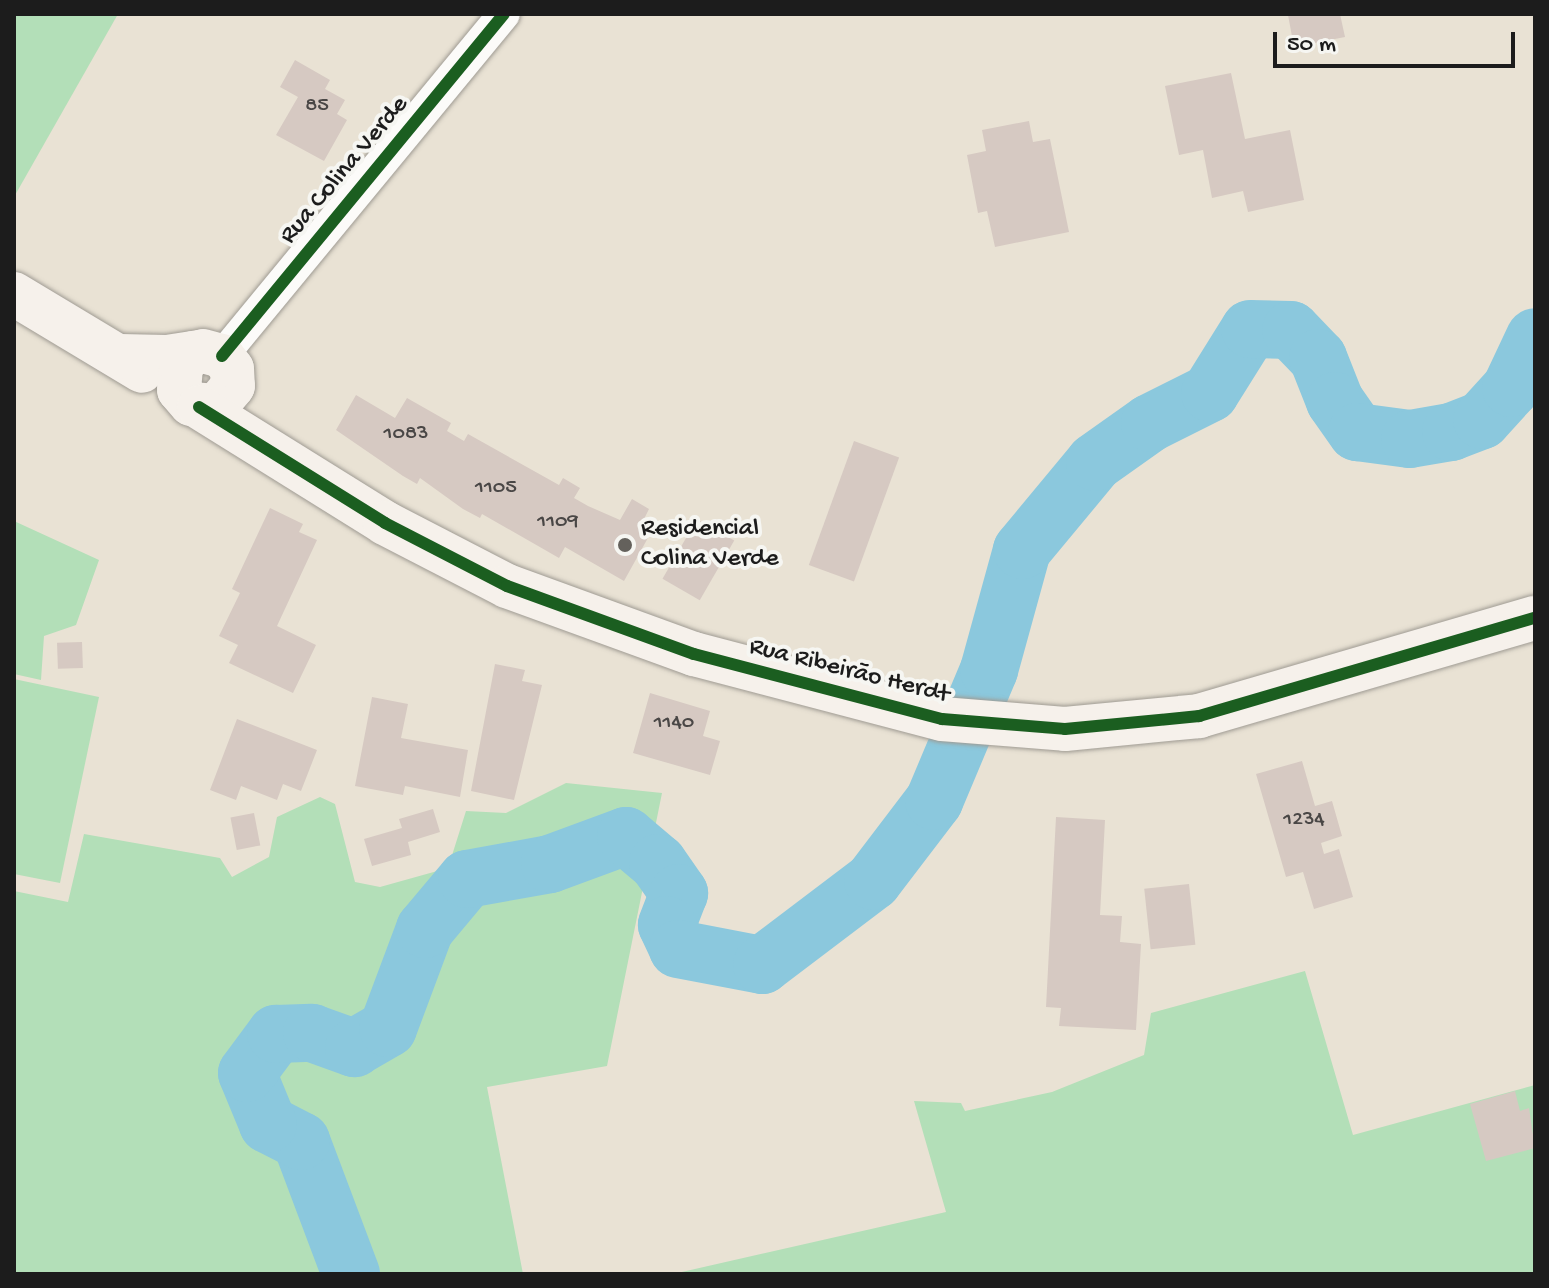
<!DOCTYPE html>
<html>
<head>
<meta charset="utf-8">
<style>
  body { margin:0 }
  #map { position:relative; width:1549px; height:1288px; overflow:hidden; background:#e9e2d4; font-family:"Gochi Hand",sans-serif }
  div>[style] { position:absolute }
  .green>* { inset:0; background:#b3dfb8 }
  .stream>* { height:10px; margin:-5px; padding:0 5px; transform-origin:5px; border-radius:5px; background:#8bc8dd }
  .river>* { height:58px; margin:-29px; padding:0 29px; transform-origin:29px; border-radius:29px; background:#8bc8dd }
  .building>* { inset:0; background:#d6c9c2; transform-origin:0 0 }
  .roads { filter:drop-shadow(0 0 2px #9f9b93) drop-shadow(0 0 2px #9f9b93) }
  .street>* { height:32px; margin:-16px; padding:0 16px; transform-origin:16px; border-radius:16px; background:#fcfbf9 }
  .secondary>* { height:44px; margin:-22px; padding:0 22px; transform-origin:22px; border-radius:22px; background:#f6f1eb }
  .cycleway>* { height:12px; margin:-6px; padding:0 6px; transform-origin:6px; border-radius:6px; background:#1b5e20 }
  .dots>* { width:22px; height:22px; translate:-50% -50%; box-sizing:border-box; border:4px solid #f6f6f2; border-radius:50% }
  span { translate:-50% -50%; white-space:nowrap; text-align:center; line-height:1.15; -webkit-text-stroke:8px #f6f6f2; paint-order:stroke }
  .number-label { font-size:22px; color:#4a4746 }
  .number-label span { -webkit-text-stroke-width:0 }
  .street-label { font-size:26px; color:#1c1c1c }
  .poi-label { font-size:26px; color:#1c1c1c }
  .left { translate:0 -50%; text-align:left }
  .frame { position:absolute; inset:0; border:16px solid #1c1c1c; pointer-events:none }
  .scale { position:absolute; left:1273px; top:32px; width:242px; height:36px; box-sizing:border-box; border:4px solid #1c1c1c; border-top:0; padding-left:10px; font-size:24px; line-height:28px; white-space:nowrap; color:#1c1c1c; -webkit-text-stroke:6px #f6f6f2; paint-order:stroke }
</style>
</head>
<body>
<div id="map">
  <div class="green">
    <i style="clip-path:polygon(14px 14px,118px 14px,14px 197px)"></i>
    <i style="clip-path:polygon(14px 521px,99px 560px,76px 625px,44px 636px,41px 680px,14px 674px)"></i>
    <i style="clip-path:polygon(14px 679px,99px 697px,60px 883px,14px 874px)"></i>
    <i style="clip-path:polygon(566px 783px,662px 793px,607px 1066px,487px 1087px,523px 1274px,14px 1274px,14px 891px,68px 902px,84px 834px,220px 858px,232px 877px,269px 857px,277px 817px,320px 797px,335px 804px,355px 882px,380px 887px,448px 868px,466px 811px,506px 813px)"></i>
    <i style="clip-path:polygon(1305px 971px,1353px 1135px,1535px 1085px,1535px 1274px,673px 1274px,946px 1212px,914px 1101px,961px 1103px,965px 1111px,1052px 1092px,1144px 1055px,1151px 1013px)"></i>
  </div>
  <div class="stream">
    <i style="left:1511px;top:388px;width:25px;rotate:14deg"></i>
  </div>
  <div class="river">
    <i style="left:351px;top:1274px;width:142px;rotate:-110.6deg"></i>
    <i style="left:301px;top:1141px;width:37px;rotate:-153deg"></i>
    <i style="left:268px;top:1124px;width:55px;rotate:-112.4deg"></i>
    <i style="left:247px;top:1073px;width:49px;rotate:-53.4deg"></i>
    <i style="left:276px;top:1034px;width:36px;rotate:-2deg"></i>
    <i style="left:312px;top:1033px;width:45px;rotate:19.7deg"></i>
    <i style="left:354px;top:1048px;width:39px;rotate:-30deg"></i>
    <i style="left:388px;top:1028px;width:106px;rotate:-69.5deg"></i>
    <i style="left:425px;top:929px;width:65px;rotate:-50deg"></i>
    <i style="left:467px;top:879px;width:84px;rotate:-10.2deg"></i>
    <i style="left:550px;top:864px;width:81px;rotate:-20.2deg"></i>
    <i style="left:626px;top:836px;width:42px;rotate:40.2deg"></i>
    <i style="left:658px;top:863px;width:37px;rotate:55deg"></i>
    <i style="left:679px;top:893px;width:34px;rotate:111deg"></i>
    <i style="left:667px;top:925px;width:26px;rotate:65deg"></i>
    <i style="left:678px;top:949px;width:86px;rotate:10.8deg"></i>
    <i style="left:762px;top:965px;width:139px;rotate:-37.1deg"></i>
    <i style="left:873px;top:881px;width:101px;rotate:-52.7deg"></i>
    <i style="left:934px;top:801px;width:142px;rotate:-67.2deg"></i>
    <i style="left:989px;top:670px;width:124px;rotate:-74.6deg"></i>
    <i style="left:1022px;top:550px;width:114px;rotate:-50.3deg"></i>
    <i style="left:1095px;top:462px;width:67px;rotate:-35.3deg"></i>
    <i style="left:1150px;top:423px;width:67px;rotate:-26.6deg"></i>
    <i style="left:1210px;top:393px;width:75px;rotate:-58deg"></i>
    <i style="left:1250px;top:329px;width:41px;rotate:1.4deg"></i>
    <i style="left:1291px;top:330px;width:39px;rotate:46deg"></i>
    <i style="left:1318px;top:358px;width:46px;rotate:68.4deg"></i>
    <i style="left:1335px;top:401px;width:38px;rotate:55deg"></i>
    <i style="left:1357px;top:432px;width:53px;rotate:7.5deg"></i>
    <i style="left:1410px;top:439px;width:42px;rotate:-9.7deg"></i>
    <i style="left:1451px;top:432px;width:33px;rotate:-21deg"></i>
    <i style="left:1482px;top:420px;width:43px;rotate:-47.8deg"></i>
    <i style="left:1511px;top:388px;width:56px;rotate:-64.8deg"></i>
  </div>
  <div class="building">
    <i style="clip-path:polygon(1340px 14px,1345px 37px,1294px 47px,1288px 15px)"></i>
    <i style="clip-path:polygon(295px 60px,330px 80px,325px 89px,345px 100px,337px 114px,347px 120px,324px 161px,276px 135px,298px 97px,280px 87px)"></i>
    <i style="clip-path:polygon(1231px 73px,1245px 139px,1290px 130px,1304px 200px,1248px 212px,1243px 191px,1212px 198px,1203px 150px,1179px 155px,1165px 86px)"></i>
    <i style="clip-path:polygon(1029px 121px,1033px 142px,1050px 139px,1069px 232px,995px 247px,987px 211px,978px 213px,967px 155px,986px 151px,982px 130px)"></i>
    <i style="clip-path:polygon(356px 395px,395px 418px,407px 398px,451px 423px,447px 431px,464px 441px,468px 434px,559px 485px,563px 478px,580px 488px,574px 498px,588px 506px,620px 520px,632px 499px,649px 509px,643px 521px,654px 527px,624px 581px,565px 547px,559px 558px,482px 514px,480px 518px,463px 509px,420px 478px,417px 484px,403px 476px,336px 430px)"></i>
    <i style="left:854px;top:441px;width:48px;height:132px;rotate:20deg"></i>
    <i style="clip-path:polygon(270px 508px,303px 524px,299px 532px,317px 540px,277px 626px,316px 645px,293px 693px,229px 663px,238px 645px,219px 636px,240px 593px,232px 589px)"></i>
    <i style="left:697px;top:519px;width:43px;height:69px;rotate:30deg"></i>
    <i style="left:82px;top:642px;width:26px;height:25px;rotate:88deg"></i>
    <i style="clip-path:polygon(495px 664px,525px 670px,522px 681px,542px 685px,514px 800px,471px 791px)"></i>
    <i style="clip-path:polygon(650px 693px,710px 711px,703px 736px,720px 741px,710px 775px,633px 753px)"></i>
    <i style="clip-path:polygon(372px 697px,408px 704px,401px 738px,468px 750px,460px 797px,405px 786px,403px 795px,355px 786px)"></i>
    <i style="clip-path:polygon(237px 719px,317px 750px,301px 791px,283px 784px,277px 800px,241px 786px,236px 800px,210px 790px)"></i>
    <i style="clip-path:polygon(1302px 761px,1315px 806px,1332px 801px,1342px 836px,1321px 843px,1324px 854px,1339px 849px,1353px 897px,1314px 909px,1303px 872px,1286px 877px,1256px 774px)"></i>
    <i style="clip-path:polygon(433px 809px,440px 832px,408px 842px,411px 855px,372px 866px,364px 839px,402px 828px,399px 819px)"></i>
    <i style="left:254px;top:813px;width:33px;height:24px;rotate:79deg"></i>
    <i style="clip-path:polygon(1056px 817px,1105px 820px,1100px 915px,1122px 916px,1120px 942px,1141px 944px,1136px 1030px,1059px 1026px,1061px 1008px,1046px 1007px)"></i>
    <i style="left:1189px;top:884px;width:61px;height:45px;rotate:84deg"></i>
    <i style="clip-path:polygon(1515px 1091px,1520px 1111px,1529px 1108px,1535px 1148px,1486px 1161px,1470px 1104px)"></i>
  </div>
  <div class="roads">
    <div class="street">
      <i style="left:222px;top:356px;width:443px;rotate:-50.5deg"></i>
    </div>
    <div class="secondary">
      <i style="left:14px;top:294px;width:149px;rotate:31deg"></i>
      <i style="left:120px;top:356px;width:47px;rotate:1.2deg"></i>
      <i style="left:167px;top:357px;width:36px;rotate:-9deg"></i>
      <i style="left:203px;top:351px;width:20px;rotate:15deg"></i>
      <i style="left:222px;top:356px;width:16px;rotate:52deg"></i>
      <i style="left:232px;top:369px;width:17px;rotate:87deg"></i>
      <i style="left:233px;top:386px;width:26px;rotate:130deg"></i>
      <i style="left:216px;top:406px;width:25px;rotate:-175deg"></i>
      <i style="left:191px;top:404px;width:18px;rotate:-131deg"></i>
      <i style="left:179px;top:390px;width:25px;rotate:-85deg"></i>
      <i style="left:181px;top:365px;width:17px;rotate:-45deg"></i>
      <i style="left:199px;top:407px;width:219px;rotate:31.9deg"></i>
      <i style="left:385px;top:523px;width:137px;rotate:27.3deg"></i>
      <i style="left:507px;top:586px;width:199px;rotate:20deg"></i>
      <i style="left:694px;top:654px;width:256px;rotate:14.7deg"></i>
      <i style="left:942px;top:719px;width:123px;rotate:4.6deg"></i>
      <i style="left:1065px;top:729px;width:135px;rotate:-5.5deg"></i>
      <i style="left:1199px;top:716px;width:350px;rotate:-16.3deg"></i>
    </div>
  </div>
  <div class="cycleway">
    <i style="left:222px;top:356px;width:443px;rotate:-50.5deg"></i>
    <i style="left:199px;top:407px;width:219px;rotate:31.9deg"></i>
    <i style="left:385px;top:523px;width:137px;rotate:27.3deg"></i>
    <i style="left:507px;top:586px;width:199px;rotate:20deg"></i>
    <i style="left:694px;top:654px;width:256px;rotate:14.7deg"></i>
    <i style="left:942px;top:719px;width:123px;rotate:4.6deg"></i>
    <i style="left:1065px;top:729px;width:135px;rotate:-5.5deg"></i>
    <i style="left:1199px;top:716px;width:350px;rotate:-16.3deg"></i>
  </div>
  <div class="dots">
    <i style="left:625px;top:545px;background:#64615c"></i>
  </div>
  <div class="number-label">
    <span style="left:317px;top:107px">85</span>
    <span style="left:406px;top:435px">1083</span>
    <span style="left:496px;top:489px">1105</span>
    <span style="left:558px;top:523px">1109</span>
    <span style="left:674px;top:724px">1140</span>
    <span style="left:1304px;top:821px">1234</span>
  </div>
  <div class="street-label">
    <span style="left:345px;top:171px;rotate:-50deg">Rua Colina Verde</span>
    <span style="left:849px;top:672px;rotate:14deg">Rua Ribeirão Herdt</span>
  </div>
  <div class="poi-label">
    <span class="left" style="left:641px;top:545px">Residencial<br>Colina Verde</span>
  </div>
  <div class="frame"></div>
  <div class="scale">50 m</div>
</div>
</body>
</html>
